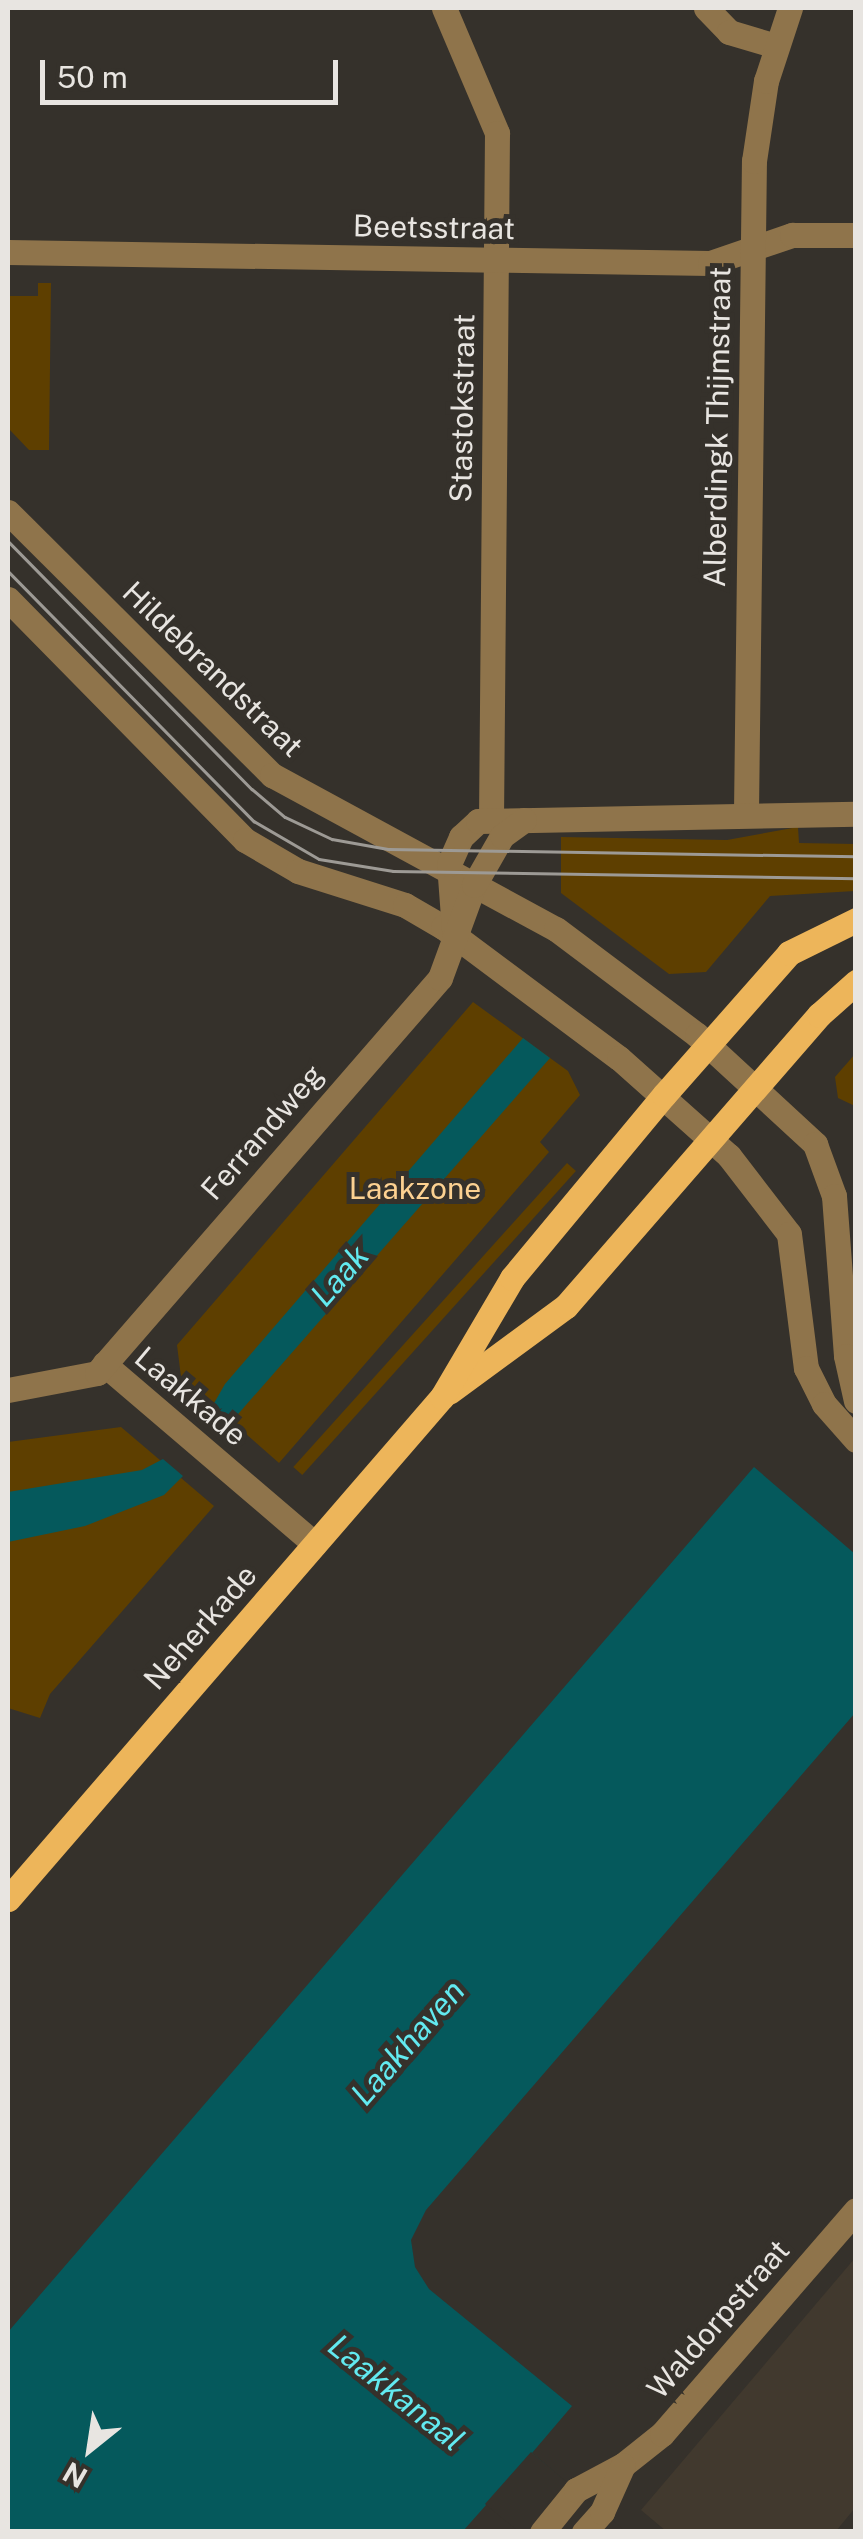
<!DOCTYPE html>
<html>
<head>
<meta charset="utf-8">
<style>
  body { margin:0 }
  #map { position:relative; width:863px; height:2539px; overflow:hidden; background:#35312b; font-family:"Public Sans",sans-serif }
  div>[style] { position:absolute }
  .built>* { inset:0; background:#41392e }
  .green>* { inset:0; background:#5e3f00; transform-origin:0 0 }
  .water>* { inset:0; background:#05595c }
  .pier>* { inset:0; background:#35312b }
  .minor>* { height:25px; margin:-12.5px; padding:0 12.5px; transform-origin:12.5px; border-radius:12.5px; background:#8f744b }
  .major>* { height:25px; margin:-12.5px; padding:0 12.5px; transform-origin:12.5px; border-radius:12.5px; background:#edb55a }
  .tram>* { height:2.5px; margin:-1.25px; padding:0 1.25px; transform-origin:1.25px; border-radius:1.25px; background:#9d9a95 }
  span { translate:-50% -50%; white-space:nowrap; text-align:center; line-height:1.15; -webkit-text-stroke:10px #35312b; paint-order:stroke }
  .street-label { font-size:30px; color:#e8e5e1 }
  .park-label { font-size:30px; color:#fcd191 }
  .water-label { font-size:32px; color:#62eaf0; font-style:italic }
  .frame { position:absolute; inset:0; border:10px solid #e8e5e1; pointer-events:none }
  .north { position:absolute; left:40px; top:2399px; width:100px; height:100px; -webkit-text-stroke:8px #35312b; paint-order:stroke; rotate:210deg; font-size:28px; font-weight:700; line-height:40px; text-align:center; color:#e8e5e1 }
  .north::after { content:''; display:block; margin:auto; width:35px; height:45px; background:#e8e5e1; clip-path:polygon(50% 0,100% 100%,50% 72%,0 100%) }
  .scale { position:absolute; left:40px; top:60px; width:298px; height:45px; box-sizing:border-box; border:5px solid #e8e5e1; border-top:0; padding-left:12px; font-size:30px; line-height:35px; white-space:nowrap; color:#e8e5e1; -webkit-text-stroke:8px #35312b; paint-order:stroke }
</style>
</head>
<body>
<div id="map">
  <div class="built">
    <i style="clip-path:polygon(855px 2258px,855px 2508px,836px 2531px,666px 2531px,641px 2510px)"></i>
  </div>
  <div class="green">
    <i style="clip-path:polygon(38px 283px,51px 283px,49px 450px,29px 450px,8px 428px,8px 296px,38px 296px)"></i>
    <i style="clip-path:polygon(798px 827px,799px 843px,855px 844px,855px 891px,770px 896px,706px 972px,669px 974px,561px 893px,561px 837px,727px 840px)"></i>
    <i style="clip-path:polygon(473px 1002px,568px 1071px,580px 1095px,540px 1142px,549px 1152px,279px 1463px,181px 1377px,177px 1345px)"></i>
    <i style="clip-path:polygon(855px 1054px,855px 1106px,838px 1098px,835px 1077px)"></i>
    <i style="left:567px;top:1163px;width:12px;height:409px;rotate:42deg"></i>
    <i style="clip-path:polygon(121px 1427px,214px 1506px,50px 1694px,40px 1718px,8px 1708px,8px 1442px)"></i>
  </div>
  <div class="water">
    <i style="clip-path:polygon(523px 1038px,550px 1058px,232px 1421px,213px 1405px,225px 1384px)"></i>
    <i style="clip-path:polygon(163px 1459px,183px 1476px,164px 1495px,85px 1526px,8px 1542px,8px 1492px,142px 1470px)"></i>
    <i style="clip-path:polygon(754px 1467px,855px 1554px,855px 1713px,426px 2210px,411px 2240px,415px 2267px,429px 2289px,572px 2406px,532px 2453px,623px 2531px,519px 2531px,487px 2504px,463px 2531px,8px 2532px,8px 2332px)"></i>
  </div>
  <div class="pier">
    <i style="clip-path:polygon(531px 2452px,623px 2529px,518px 2531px,485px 2504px)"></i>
  </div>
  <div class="minor">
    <i style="left:444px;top:8px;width:136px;rotate:67deg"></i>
    <i style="left:497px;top:133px;width:686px;rotate:90.5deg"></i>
    <i style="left:706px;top:8px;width:33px;rotate:46deg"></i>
    <i style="left:729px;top:32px;width:49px;rotate:16.6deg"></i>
    <i style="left:8px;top:252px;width:702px;rotate:0.9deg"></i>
    <i style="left:710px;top:263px;width:87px;rotate:-18.9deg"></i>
    <i style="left:792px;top:235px;width:64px"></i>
    <i style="left:8px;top:512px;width:373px;rotate:44.9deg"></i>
    <i style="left:272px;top:775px;width:323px;rotate:28.5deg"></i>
    <i style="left:556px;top:929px;width:176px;rotate:36.9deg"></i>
    <i style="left:697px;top:1035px;width:161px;rotate:42.7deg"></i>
    <i style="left:815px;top:1144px;width:55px;rotate:69.9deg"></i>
    <i style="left:834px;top:1196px;width:160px;rotate:85.7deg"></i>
    <i style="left:846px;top:1356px;width:46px;rotate:77.5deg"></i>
    <i style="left:8px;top:599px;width:338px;rotate:45.5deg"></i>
    <i style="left:245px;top:840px;width:61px;rotate:30.3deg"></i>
    <i style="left:298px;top:871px;width:112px;rotate:17.6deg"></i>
    <i style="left:405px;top:905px;width:44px;rotate:30.1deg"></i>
    <i style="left:443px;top:927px;width:219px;rotate:36.7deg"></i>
    <i style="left:619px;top:1058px;width:147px;rotate:41.7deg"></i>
    <i style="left:729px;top:1156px;width:98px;rotate:52.4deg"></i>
    <i style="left:789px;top:1234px;width:135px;rotate:82.8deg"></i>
    <i style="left:806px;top:1368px;width:40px;rotate:63.4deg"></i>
    <i style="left:824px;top:1404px;width:48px;rotate:48.4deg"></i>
    <i style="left:746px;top:812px;width:651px;rotate:-89.3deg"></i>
    <i style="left:754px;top:161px;width:81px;rotate:-81.5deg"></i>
    <i style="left:766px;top:81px;width:77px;rotate:-71.8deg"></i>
    <i style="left:454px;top:930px;width:66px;rotate:-94.3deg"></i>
    <i style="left:449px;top:864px;width:30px;rotate:-66deg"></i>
    <i style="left:461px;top:837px;width:23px;rotate:-43deg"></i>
    <i style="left:478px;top:821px;width:378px;rotate:-1.1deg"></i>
    <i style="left:104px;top:1364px;width:277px;rotate:40.5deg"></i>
    <i style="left:8px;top:1390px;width:91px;rotate:-10.8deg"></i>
    <i style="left:97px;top:1373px;width:523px;rotate:-49.03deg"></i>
    <i style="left:440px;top:978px;width:99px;rotate:-69.9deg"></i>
    <i style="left:474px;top:885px;width:56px;rotate:-60.3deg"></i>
    <i style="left:502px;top:836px;width:27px;rotate:-36deg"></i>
    <i style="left:542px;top:2532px;width:54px;rotate:-51deg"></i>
    <i style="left:576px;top:2490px;width:53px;rotate:-28deg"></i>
    <i style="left:623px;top:2465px;width:50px;rotate:-38.5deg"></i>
    <i style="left:662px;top:2434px;width:296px;rotate:-49.1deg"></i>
    <i style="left:584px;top:2532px;width:27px;rotate:-48deg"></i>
    <i style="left:602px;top:2512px;width:51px;rotate:-65.9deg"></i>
  </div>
  <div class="major">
    <i style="left:449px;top:1392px;width:145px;rotate:-36.3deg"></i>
    <i style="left:566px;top:1306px;width:386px;rotate:-49deg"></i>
    <i style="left:819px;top:1015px;width:50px;rotate:-41.7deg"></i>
    <i style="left:8px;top:1899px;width:664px;rotate:-49.16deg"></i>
    <i style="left:442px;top:1397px;width:138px;rotate:-59.5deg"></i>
    <i style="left:512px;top:1278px;width:238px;rotate:-50.3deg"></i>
    <i style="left:664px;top:1095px;width:189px;rotate:-48.6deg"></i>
    <i style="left:789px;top:953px;width:75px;rotate:-26.2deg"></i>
  </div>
  <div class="tram">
    <i style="left:8px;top:541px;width:348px;rotate:45.5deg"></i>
    <i style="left:252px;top:789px;width:43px;rotate:40.3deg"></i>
    <i style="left:285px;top:817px;width:52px;rotate:25.1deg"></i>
    <i style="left:332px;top:839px;width:58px;rotate:10deg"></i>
    <i style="left:389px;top:849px;width:467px;rotate:0.9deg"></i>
    <i style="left:8px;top:571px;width:351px;rotate:45.5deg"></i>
    <i style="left:254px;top:821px;width:75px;rotate:30.3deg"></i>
    <i style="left:319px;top:859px;width:75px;rotate:9.2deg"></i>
    <i style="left:393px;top:871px;width:463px;rotate:0.9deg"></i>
  </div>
  <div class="street-label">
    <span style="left:434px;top:227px;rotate:1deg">Beetsstraat</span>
    <span style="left:462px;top:408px;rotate:-89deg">Stastokstraat</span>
    <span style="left:717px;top:427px;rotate:-89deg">Alberdingk Thijmstraat</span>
    <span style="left:213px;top:669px;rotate:44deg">Hildebrandstraat</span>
    <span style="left:262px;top:1132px;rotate:-49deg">Ferrandweg</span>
    <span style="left:191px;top:1396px;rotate:40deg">Laakkade</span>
    <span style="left:200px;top:1627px;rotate:-49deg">Neherkade</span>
    <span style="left:718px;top:2319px;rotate:-49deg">Waldorpstraat</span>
  </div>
  <div class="park-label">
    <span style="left:415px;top:1188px">Laakzone</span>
  </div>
  <div class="water-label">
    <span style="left:340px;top:1276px;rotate:-49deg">Laak</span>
    <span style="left:408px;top:2043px;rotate:-49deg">Laakhaven</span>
    <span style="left:396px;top:2393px;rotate:39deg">Laakkanaal</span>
  </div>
  <div class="frame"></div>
  <div class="north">N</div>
  <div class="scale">50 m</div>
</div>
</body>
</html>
